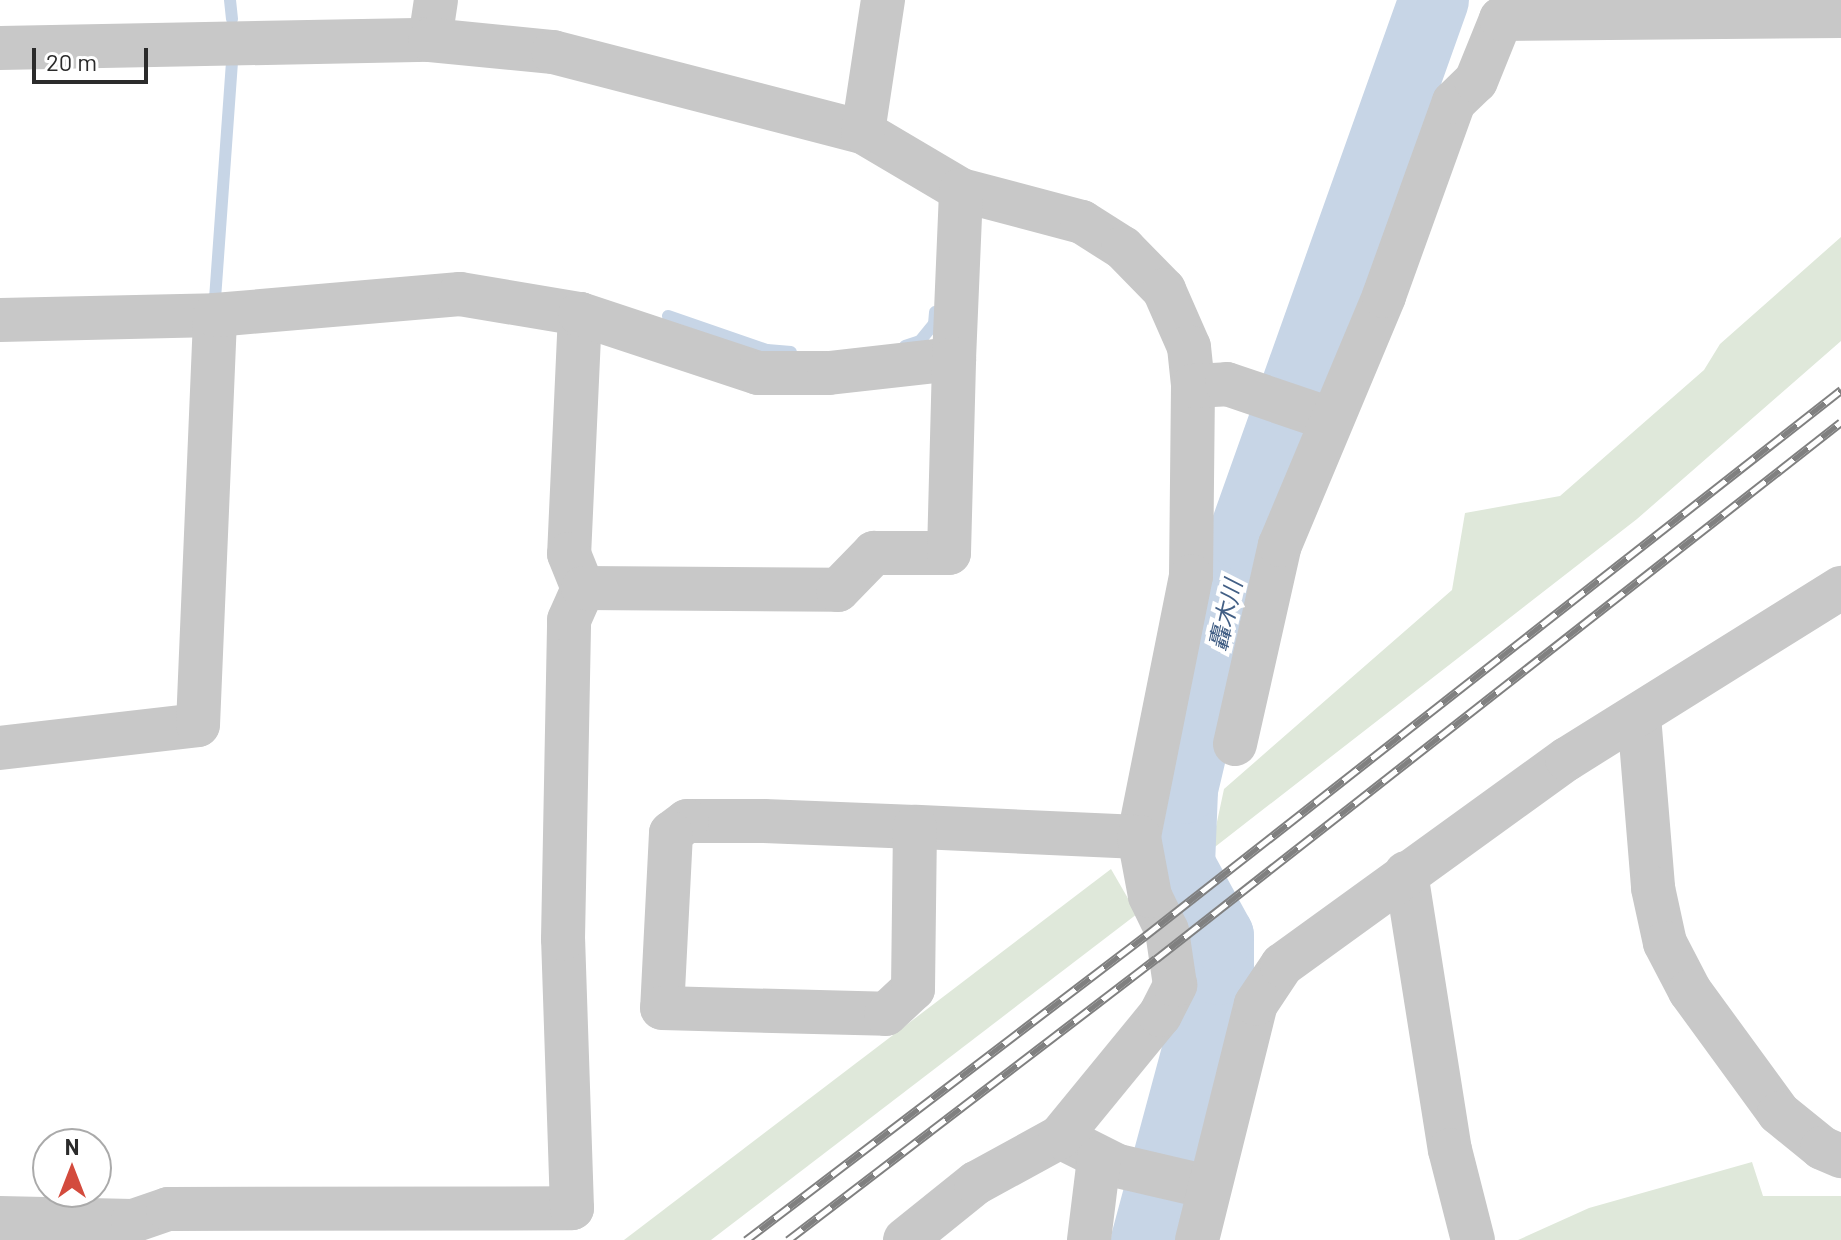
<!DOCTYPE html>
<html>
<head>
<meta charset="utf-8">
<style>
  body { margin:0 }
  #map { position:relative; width:1841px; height:1240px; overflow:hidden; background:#fff; font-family:Barlow,"Noto Sans JP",sans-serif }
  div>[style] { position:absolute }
  .green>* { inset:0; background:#dfe8da }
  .stream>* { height:12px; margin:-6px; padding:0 6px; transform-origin:6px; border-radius:6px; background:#c7d5e6 }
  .river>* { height:70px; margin:-35px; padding:0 35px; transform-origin:35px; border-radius:35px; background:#c7d5e6 }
  .minor>* { height:44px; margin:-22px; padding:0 22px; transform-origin:22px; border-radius:22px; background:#c8c8c8 }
  .rail>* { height:9px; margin-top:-4.5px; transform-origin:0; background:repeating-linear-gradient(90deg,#fff 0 18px,#808080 0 36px); box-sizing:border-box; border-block:2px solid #808080 }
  span { translate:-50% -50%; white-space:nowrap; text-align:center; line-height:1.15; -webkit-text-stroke:8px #fff; paint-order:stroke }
  .water-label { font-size:24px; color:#425f85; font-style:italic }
  .north { position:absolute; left:32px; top:1128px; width:80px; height:80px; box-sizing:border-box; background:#fff; border:2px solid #aaa; border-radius:50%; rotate:0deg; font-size:22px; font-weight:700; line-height:32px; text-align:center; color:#2b2b2b }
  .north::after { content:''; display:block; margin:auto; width:28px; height:36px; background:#d34b3d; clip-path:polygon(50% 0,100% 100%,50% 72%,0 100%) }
  .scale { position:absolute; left:32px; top:48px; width:116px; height:36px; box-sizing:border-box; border:4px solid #2b2b2b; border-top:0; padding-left:10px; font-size:24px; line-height:28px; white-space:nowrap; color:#2b2b2b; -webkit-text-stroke:6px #fff; paint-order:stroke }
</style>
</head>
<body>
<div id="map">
  <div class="green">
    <i style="clip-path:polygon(1841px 237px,1841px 341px,1637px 519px,1211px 850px,1224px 789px,1452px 590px,1465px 513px,1560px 496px,1704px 370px,1720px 344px)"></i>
    <i style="clip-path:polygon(1111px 869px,1137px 914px,711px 1240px,624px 1240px)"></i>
    <i style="clip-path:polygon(1752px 1162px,1763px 1196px,1841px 1196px,1841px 1240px,1518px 1240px,1589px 1208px)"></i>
  </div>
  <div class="stream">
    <i style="left:230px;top:0;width:19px;rotate:84deg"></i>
    <i style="left:215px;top:299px;width:236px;rotate:-85.9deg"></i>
    <i style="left:668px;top:316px;width:105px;rotate:19deg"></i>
    <i style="left:767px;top:350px;width:24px;rotate:5deg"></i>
    <i style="left:905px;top:346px;width:16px;rotate:-18deg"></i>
    <i style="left:920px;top:341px;width:22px;rotate:-51deg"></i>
    <i style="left:934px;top:324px;width:12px;rotate:-85deg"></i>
  </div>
  <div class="river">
    <i style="left:1146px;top:1240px;width:280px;rotate:-74.9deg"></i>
    <i style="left:1219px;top:970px;width:34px;rotate:-90deg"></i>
    <i style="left:1219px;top:936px;width:81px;rotate:-118.8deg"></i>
    <i style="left:1180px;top:865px;width:76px;rotate:-87.7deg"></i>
    <i style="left:1183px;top:789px;width:260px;rotate:-76.7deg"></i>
    <i style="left:1243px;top:536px;width:569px;rotate:-70.39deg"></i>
  </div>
  <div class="minor">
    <i style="left:430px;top:40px;width:40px;rotate:-81.5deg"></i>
    <i style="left:0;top:48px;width:430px;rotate:-1.1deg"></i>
    <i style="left:430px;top:40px;width:124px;rotate:5.6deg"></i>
    <i style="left:553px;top:52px;width:320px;rotate:14.5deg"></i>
    <i style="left:863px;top:132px;width:114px;rotate:30.6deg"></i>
    <i style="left:961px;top:190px;width:125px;rotate:14.8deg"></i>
    <i style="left:1082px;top:222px;width:49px;rotate:32.4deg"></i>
    <i style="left:1123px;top:248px;width:59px;rotate:45.7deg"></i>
    <i style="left:1164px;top:290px;width:62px;rotate:66.3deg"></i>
    <i style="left:1189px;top:347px;width:39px;rotate:84deg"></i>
    <i style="left:1193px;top:386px;width:190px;rotate:90.6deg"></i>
    <i style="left:1191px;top:576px;width:266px;rotate:101.3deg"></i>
    <i style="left:1139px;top:837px;width:224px;rotate:-177.4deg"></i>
    <i style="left:915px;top:827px;width:151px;rotate:-177.7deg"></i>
    <i style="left:764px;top:821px;width:77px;rotate:180deg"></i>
    <i style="left:687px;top:821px;width:20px;rotate:143deg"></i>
    <i style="left:671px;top:833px;width:175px;rotate:92.9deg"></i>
    <i style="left:662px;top:1008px;width:224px;rotate:1.5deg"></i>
    <i style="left:886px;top:1014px;width:37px;rotate:-43deg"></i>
    <i style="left:913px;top:989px;width:162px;rotate:-89.3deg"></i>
    <i style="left:863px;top:132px;width:134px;rotate:-81.4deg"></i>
    <i style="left:580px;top:314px;width:240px;rotate:92.6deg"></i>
    <i style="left:569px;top:554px;width:37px;rotate:68deg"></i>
    <i style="left:0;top:320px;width:215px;rotate:-1.3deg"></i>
    <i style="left:1193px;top:386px;width:34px;rotate:-3deg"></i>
    <i style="left:1227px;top:384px;width:109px;rotate:18.8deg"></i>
    <i style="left:1639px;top:716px;width:173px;rotate:85.3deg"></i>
    <i style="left:1653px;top:888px;width:56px;rotate:77.7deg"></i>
    <i style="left:1665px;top:943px;width:54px;rotate:62.5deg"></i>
    <i style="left:1690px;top:991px;width:151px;rotate:53.9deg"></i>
    <i style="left:1779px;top:1113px;width:55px;rotate:39.1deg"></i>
    <i style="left:1822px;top:1148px;width:21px;rotate:23deg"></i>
    <i style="left:1235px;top:744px;width:204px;rotate:-77.3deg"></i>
    <i style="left:1280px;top:545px;width:270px;rotate:-67.3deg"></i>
    <i style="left:1384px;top:296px;width:206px;rotate:-70.2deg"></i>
    <i style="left:1454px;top:102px;width:30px;rotate:-44deg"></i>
    <i style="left:1476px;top:81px;width:67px;rotate:-68deg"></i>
    <i style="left:1501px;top:19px;width:340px;rotate:-0.5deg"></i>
    <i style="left:0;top:748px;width:199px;rotate:-6.6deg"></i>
    <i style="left:198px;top:725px;width:410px;rotate:-87.6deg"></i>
    <i style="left:215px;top:315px;width:246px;rotate:-4.9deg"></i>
    <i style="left:460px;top:294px;width:122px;rotate:9.5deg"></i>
    <i style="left:580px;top:314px;width:188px;rotate:18.3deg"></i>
    <i style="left:758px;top:373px;width:71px"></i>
    <i style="left:829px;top:373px;width:126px;rotate:-6.4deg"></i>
    <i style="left:954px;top:359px;width:169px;rotate:-87.6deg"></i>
    <i style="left:1406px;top:873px;width:280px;rotate:81deg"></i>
    <i style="left:1450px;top:1150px;width:93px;rotate:75.7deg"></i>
    <i style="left:1060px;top:1137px;width:65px;rotate:26.6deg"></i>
    <i style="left:1118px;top:1166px;width:92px;rotate:13.1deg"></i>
    <i style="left:0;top:1218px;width:133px;rotate:1.3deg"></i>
    <i style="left:133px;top:1221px;width:37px;rotate:-19deg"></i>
    <i style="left:168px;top:1209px;width:404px;rotate:-0.1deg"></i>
    <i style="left:572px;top:1208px;width:269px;rotate:-91.9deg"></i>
    <i style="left:563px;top:939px;width:319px;rotate:-88.9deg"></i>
    <i style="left:569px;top:620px;width:35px;rotate:-66deg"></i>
    <i style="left:583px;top:588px;width:255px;rotate:0.4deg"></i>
    <i style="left:838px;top:590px;width:52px;rotate:-45.8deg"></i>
    <i style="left:874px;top:553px;width:75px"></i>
    <i style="left:949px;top:553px;width:194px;rotate:-88.5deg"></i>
    <i style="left:905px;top:1240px;width:91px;rotate:-38.8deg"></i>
    <i style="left:976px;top:1183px;width:96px;rotate:-28.7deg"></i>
    <i style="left:1060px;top:1137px;width:158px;rotate:-50.7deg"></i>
    <i style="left:1160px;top:1015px;width:34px;rotate:-63deg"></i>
    <i style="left:1175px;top:985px;width:55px;rotate:-98.4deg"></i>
    <i style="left:1167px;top:931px;width:39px;rotate:-116deg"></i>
    <i style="left:1150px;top:896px;width:60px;rotate:-100.6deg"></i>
    <i style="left:1089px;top:1240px;width:82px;rotate:-83deg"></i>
    <i style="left:1197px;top:1240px;width:243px;rotate:-76deg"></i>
    <i style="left:1256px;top:1004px;width:47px;rotate:-56.3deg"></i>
    <i style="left:1282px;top:965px;width:352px;rotate:-35.9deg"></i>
    <i style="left:1567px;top:759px;width:323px;rotate:-32deg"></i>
  </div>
  <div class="rail">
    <i style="left:746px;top:1240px;width:502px;rotate:-37.3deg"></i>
    <i style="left:1145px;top:936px;width:885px;rotate:-38.11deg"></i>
    <i style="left:788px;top:1240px;width:463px;rotate:-37.4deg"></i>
    <i style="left:1156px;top:959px;width:870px;rotate:-38.09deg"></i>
  </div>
  <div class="water-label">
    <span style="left:1225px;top:615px;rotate:-77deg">轟木川</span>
  </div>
  <div class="north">N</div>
  <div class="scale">20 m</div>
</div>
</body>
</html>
